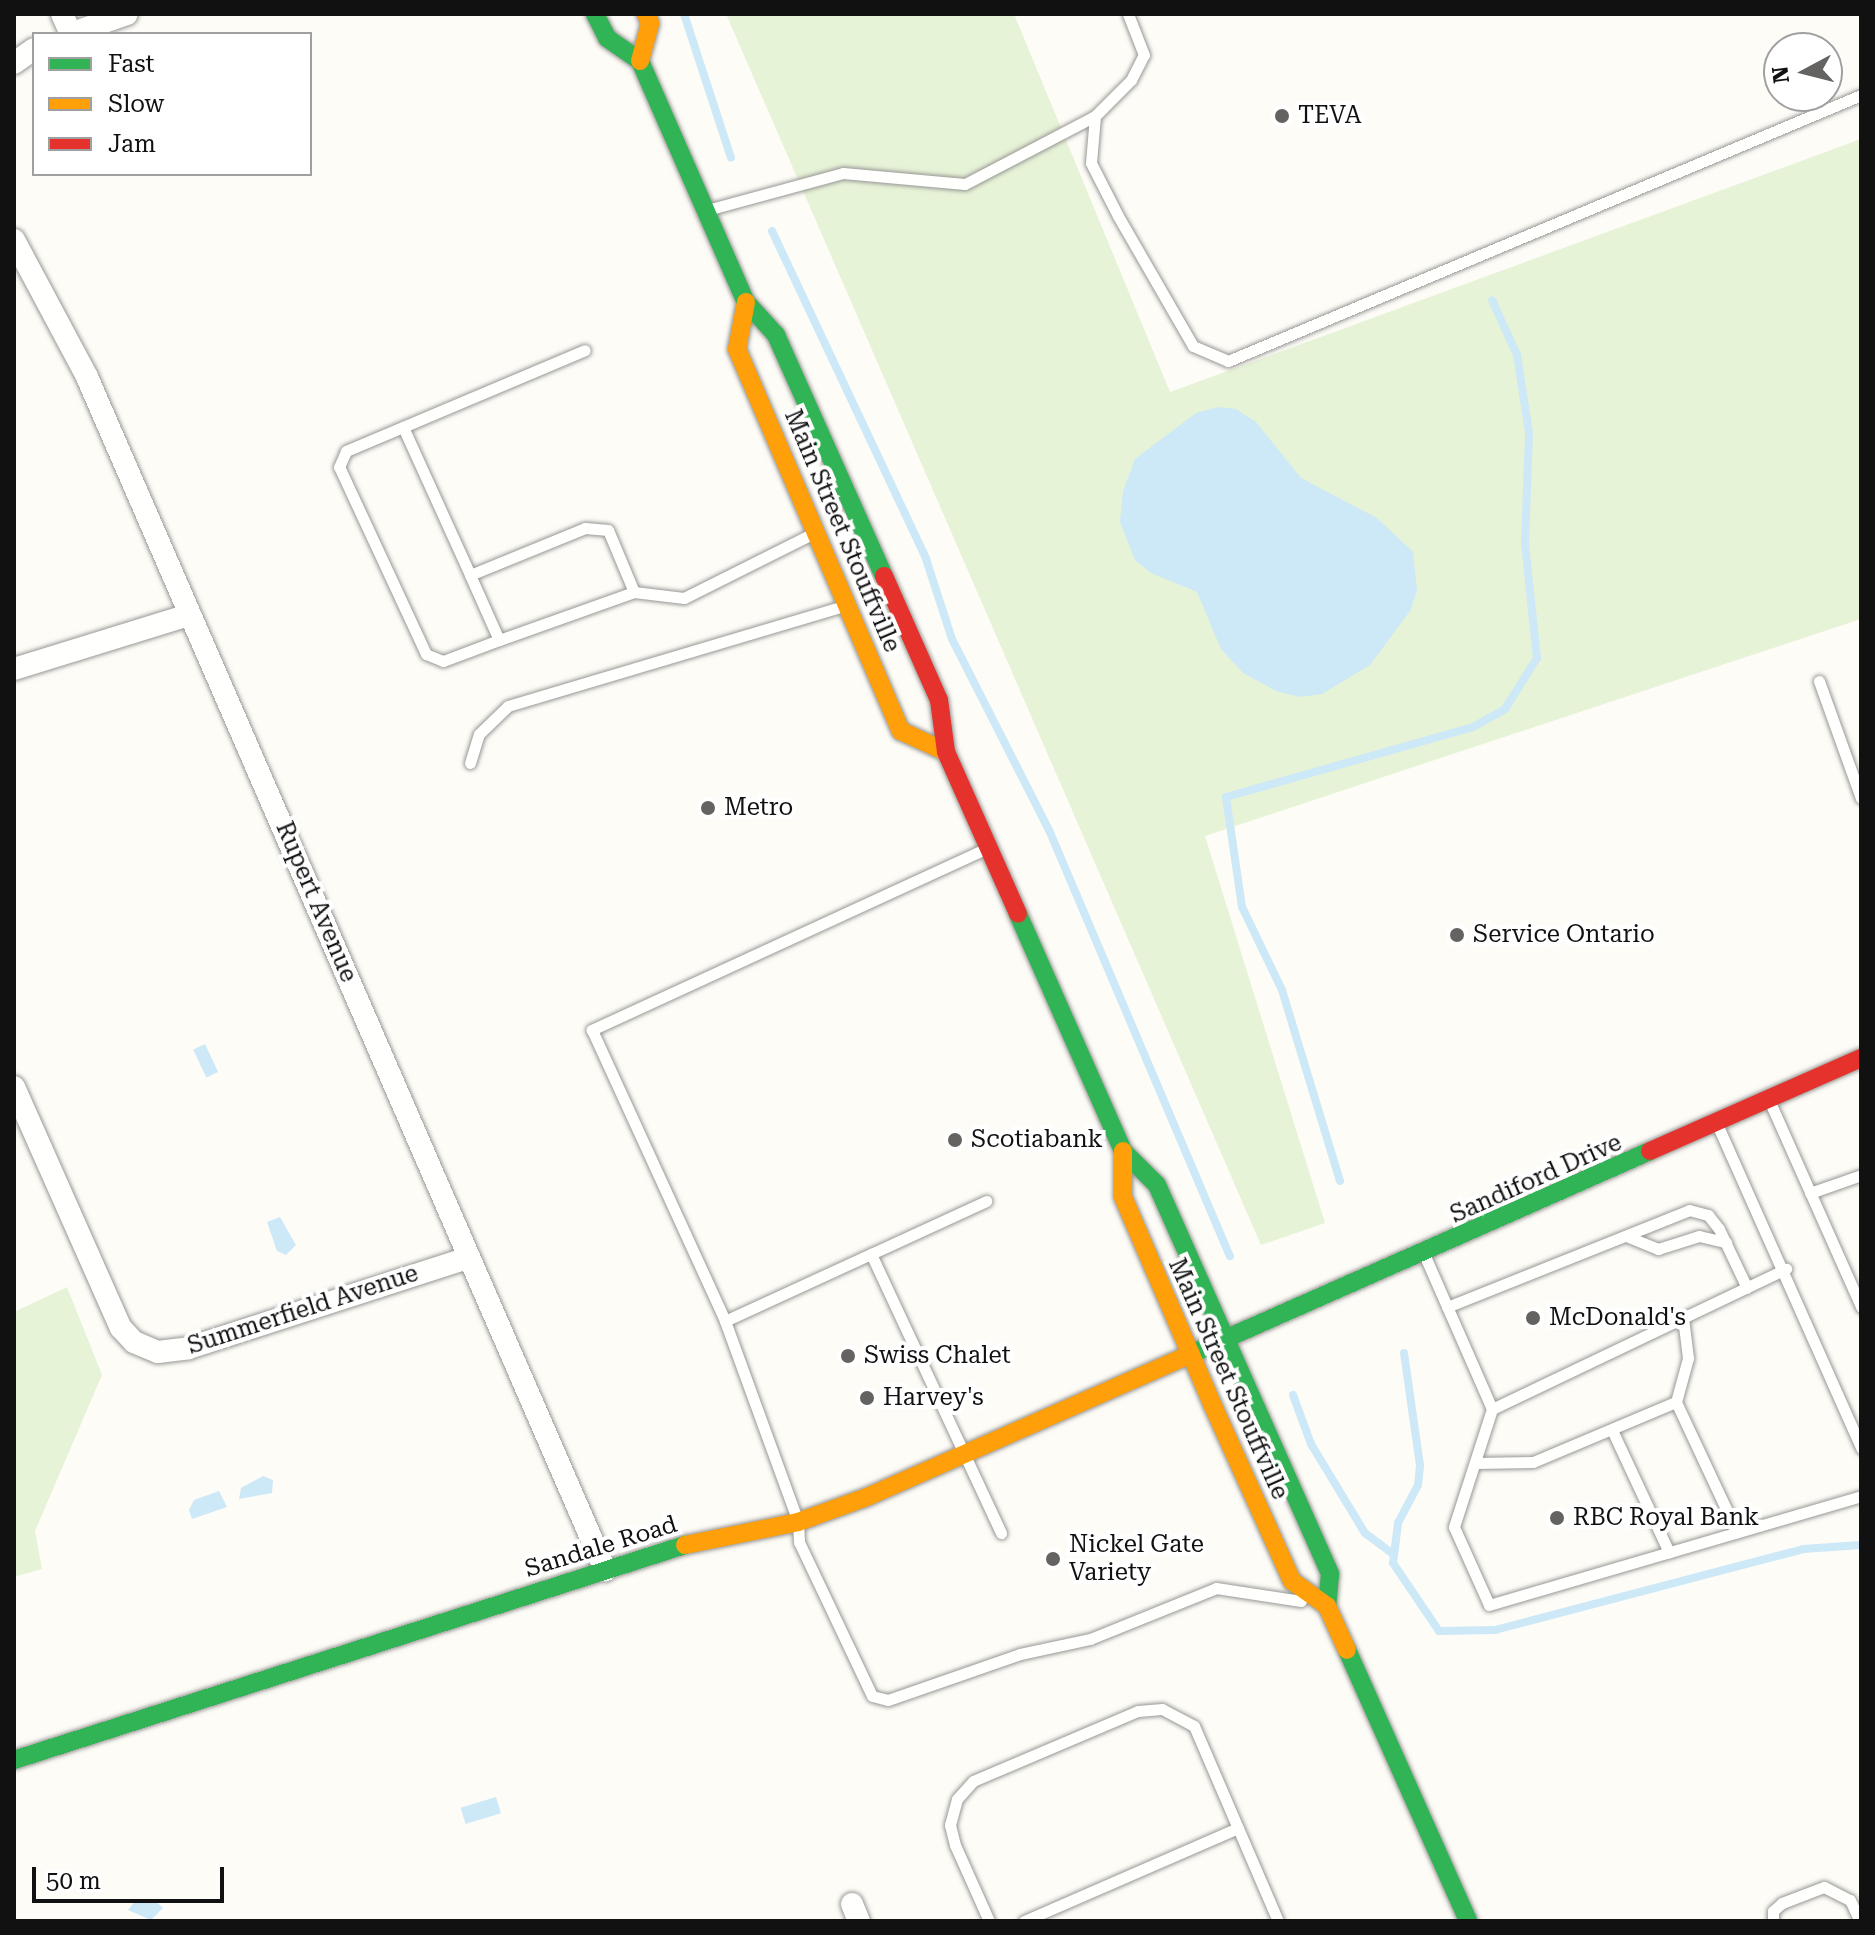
<!DOCTYPE html>
<html>
<head>
<meta charset="utf-8">
<style>
  body { margin:0 }
  #map { position:relative; width:1875px; height:1935px; overflow:hidden; background:#fdfcf7; font-family:"Roboto Serif",serif }
  div>[style] { position:absolute }
  .green>* { inset:0; background:#e7f3d7 }
  .water>* { inset:0; background:#cde8f7; transform-origin:0 0 }
  .stream>* { height:8px; margin:-4px; padding:0 4px; transform-origin:4px; border-radius:4px; background:#cde8f7 }
  .roads { filter:drop-shadow(0 0 2px #979795) drop-shadow(0 0 2px #979795) }
  .lane>* { height:11px; margin:-5.5px; padding:0 5.5px; transform-origin:5.5px; border-radius:5.5px; background:#fffffe }
  .street>* { height:22px; margin:-11px; padding:0 11px; transform-origin:11px; border-radius:11px; background:#fffffe }
  .fast>* { height:18px; margin:-9px; padding:0 9px; transform-origin:9px; border-radius:9px; background:#30b455 }
  .slow>* { height:18px; margin:-9px; padding:0 9px; transform-origin:9px; border-radius:9px; background:#ff9f0a }
  .jam>* { height:18px; margin:-9px; padding:0 9px; transform-origin:9px; border-radius:9px; background:#e5322d }
  .dots>* { width:22px; height:22px; translate:-50% -50%; box-sizing:border-box; border:4px solid #fff; border-radius:50% }
  span { translate:-50% -50%; white-space:nowrap; text-align:center; line-height:1.15; -webkit-text-stroke:8px #fff; paint-order:stroke }
  .poi-label { font-size:24px; color:#111 }
  .left { translate:0 -50%; text-align:left }
  .street-label { font-size:24px; color:#111 }
  .frame { position:absolute; inset:0; border:16px solid #111; pointer-events:none }
  .legend { position:absolute; left:32px; top:32px; width:280px; height:144px; box-sizing:border-box; background:#fff; border:2px solid #a0a0a0; margin:0; padding:10px 14px; list-style:none; font-size:24px; color:#111 }
  .legend li { display:flex; align-items:center; gap:16px; height:40px }
  .legend b { width:40px; border:2px solid #a0a0a0 }
  .north { position:absolute; left:1763px; top:32px; width:80px; height:80px; box-sizing:border-box; background:#fff; border:2px solid #a0a0a0; border-radius:50%; rotate:263deg; font-size:22px; font-weight:700; line-height:32px; text-align:center; color:#111 }
  .north::after { content:''; display:block; margin:auto; width:28px; height:36px; background:#646362; clip-path:polygon(50% 0,100% 100%,50% 72%,0 100%) }
  .scale { position:absolute; left:32px; top:1867px; width:192px; height:36px; box-sizing:border-box; border:4px solid #111; border-top:0; padding-left:10px; font-size:24px; line-height:28px; white-space:nowrap; color:#111; -webkit-text-stroke:6px #fff; paint-order:stroke }
</style>
</head>
<body>
<div id="map">
  <div class="green">
    <i style="clip-path:polygon(726px 14px,1014px 14px,1170px 392px,1861px 139px,1861px 619px,1205px 836px,1325px 1223px,1261px 1245px)"></i>
    <i style="clip-path:polygon(67px 1287px,102px 1375px,35px 1531px,42px 1569px,14px 1577px,14px 1312px)"></i>
  </div>
  <div class="water">
    <i style="clip-path:polygon(1218px 407px,1236px 409px,1256px 422px,1301px 478px,1377px 518px,1413px 552px,1417px 591px,1410px 611px,1370px 665px,1322px 694px,1300px 697px,1276px 691px,1243px 673px,1221px 649px,1197px 592px,1151px 573px,1135px 560px,1120px 522px,1123px 491px,1135px 459px,1196px 413px)"></i>
    <i style="left:205px;top:1044px;width:31px;height:13px;rotate:65deg"></i>
    <i style="clip-path:polygon(280px 1217px,296px 1245px,286px 1255px,277px 1251px,267px 1222px)"></i>
    <i style="clip-path:polygon(263px 1476px,273px 1480px,272px 1493px,239px 1499px,241px 1488px)"></i>
    <i style="clip-path:polygon(219px 1491px,227px 1507px,192px 1519px,189px 1510px,194px 1500px)"></i>
    <i style="left:496px;top:1797px;width:17px;height:37px;rotate:73deg"></i>
    <i style="clip-path:polygon(154px 1900px,163px 1908px,151px 1920px,128px 1910px,135px 1901px)"></i>
  </div>
  <div class="stream">
    <i style="left:684px;top:14px;width:151px;rotate:71.9deg"></i>
    <i style="left:772px;top:231px;width:362px;rotate:64.8deg"></i>
    <i style="left:926px;top:559px;width:84px;rotate:72deg"></i>
    <i style="left:952px;top:639px;width:214px;rotate:63.1deg"></i>
    <i style="left:1049px;top:830px;width:463px;rotate:67deg"></i>
    <i style="left:1340px;top:1181px;width:200px;rotate:-106.9deg"></i>
    <i style="left:1282px;top:990px;width:92px;rotate:-115.7deg"></i>
    <i style="left:1242px;top:907px;width:111px;rotate:-98.3deg"></i>
    <i style="left:1226px;top:797px;width:257px;rotate:-15.8deg"></i>
    <i style="left:1473px;top:727px;width:37px;rotate:-29deg"></i>
    <i style="left:1505px;top:709px;width:60px;rotate:-57.9deg"></i>
    <i style="left:1537px;top:658px;width:116px;rotate:-96deg"></i>
    <i style="left:1525px;top:543px;width:110px;rotate:-87.9deg"></i>
    <i style="left:1529px;top:433px;width:79px;rotate:-98.7deg"></i>
    <i style="left:1517px;top:355px;width:60px;rotate:-114.4deg"></i>
    <i style="left:1404px;top:1353px;width:114px;rotate:81.9deg"></i>
    <i style="left:1420px;top:1466px;width:19px;rotate:96deg"></i>
    <i style="left:1418px;top:1485px;width:43px;rotate:117.8deg"></i>
    <i style="left:1398px;top:1523px;width:40px;rotate:97.1deg"></i>
    <i style="left:1393px;top:1563px;width:82px;rotate:55.9deg"></i>
    <i style="left:1439px;top:1631px;width:56px;rotate:-1deg"></i>
    <i style="left:1495px;top:1630px;width:318px;rotate:-14.7deg"></i>
    <i style="left:1803px;top:1549px;width:58px;rotate:-3.9deg"></i>
    <i style="left:1293px;top:1395px;width:52px;rotate:69.8deg"></i>
    <i style="left:1311px;top:1444px;width:104px;rotate:58.8deg"></i>
    <i style="left:1365px;top:1533px;width:36px;rotate:37deg"></i>
  </div>
  <div class="roads">
    <div class="lane">
      <i style="left:1095px;top:116px;width:47px;rotate:94.9deg"></i>
      <i style="left:1091px;top:163px;width:59px;rotate:63deg"></i>
      <i style="left:1118px;top:216px;width:150px;rotate:60deg"></i>
      <i style="left:1193px;top:346px;width:38px;rotate:23deg"></i>
      <i style="left:1228px;top:361px;width:687px;rotate:-22.79deg"></i>
      <i style="left:707px;top:210px;width:141px;rotate:-15.2deg"></i>
      <i style="left:843px;top:173px;width:122px;rotate:5.2deg"></i>
      <i style="left:965px;top:184px;width:147px;rotate:-27.6deg"></i>
      <i style="left:1095px;top:116px;width:51px;rotate:-45deg"></i>
      <i style="left:1131px;top:80px;width:28px;rotate:-63deg"></i>
      <i style="left:1144px;top:55px;width:44px;rotate:-111.3deg"></i>
      <i style="left:403px;top:427px;width:162px;rotate:65.6deg"></i>
      <i style="left:634px;top:592px;width:143px;rotate:160.4deg"></i>
      <i style="left:499px;top:640px;width:71px;rotate:-114deg"></i>
      <i style="left:470px;top:575px;width:124px;rotate:-22.2deg"></i>
      <i style="left:585px;top:528px;width:23px;rotate:5deg"></i>
      <i style="left:608px;top:530px;width:67px;rotate:67.2deg"></i>
      <i style="left:634px;top:592px;width:50px;rotate:6.8deg"></i>
      <i style="left:684px;top:598px;width:143px;rotate:-26.6deg"></i>
      <i style="left:499px;top:640px;width:60px;rotate:159.4deg"></i>
      <i style="left:443px;top:661px;width:18px;rotate:-158deg"></i>
      <i style="left:426px;top:654px;width:206px;rotate:-114.9deg"></i>
      <i style="left:339px;top:467px;width:17px;rotate:-66deg"></i>
      <i style="left:346px;top:451px;width:259px;rotate:-22.9deg"></i>
      <i style="left:1819px;top:681px;width:124px;rotate:70.3deg"></i>
      <i style="left:470px;top:763px;width:30px;rotate:-73deg"></i>
      <i style="left:479px;top:734px;width:40px;rotate:-44deg"></i>
      <i style="left:508px;top:706px;width:351px;rotate:-16.6deg"></i>
      <i style="left:985px;top:849px;width:433px;rotate:155.3deg"></i>
      <i style="left:592px;top:1030px;width:320px;rotate:65.4deg"></i>
      <i style="left:725px;top:1321px;width:161px;rotate:-24.7deg"></i>
      <i style="left:871px;top:1254px;width:308px;rotate:65deg"></i>
      <i style="left:1769px;top:1100px;width:227px;rotate:66deg"></i>
      <i style="left:1717px;top:1124px;width:355px;rotate:66deg"></i>
      <i style="left:1810px;top:1193px;width:54px;rotate:-19.4deg"></i>
      <i style="left:1626px;top:1236px;width:35px;rotate:22deg"></i>
      <i style="left:1658px;top:1249px;width:43px;rotate:-17.6deg"></i>
      <i style="left:1699px;top:1236px;width:28px;rotate:13deg"></i>
      <i style="left:871px;top:1254px;width:127px;rotate:-24.7deg"></i>
      <i style="left:1424px;top:1254px;width:169px;rotate:66.3deg"></i>
      <i style="left:1492px;top:1409px;width:124px;rotate:107.9deg"></i>
      <i style="left:1454px;top:1527px;width:85px;rotate:65.8deg"></i>
      <i style="left:1489px;top:1605px;width:388px;rotate:-16.3deg"></i>
      <i style="left:1447px;top:1307px;width:261px;rotate:-21.8deg"></i>
      <i style="left:1689px;top:1210px;width:20px;rotate:15deg"></i>
      <i style="left:1708px;top:1215px;width:18px;rotate:52deg"></i>
      <i style="left:1719px;top:1229px;width:65px;rotate:64.6deg"></i>
      <i style="left:725px;top:1321px;width:214px;rotate:70deg"></i>
      <i style="left:798px;top:1522px;width:20px;rotate:87deg"></i>
      <i style="left:799px;top:1542px;width:170px;rotate:64.6deg"></i>
      <i style="left:872px;top:1696px;width:16px;rotate:14deg"></i>
      <i style="left:888px;top:1700px;width:140px;rotate:-19.2deg"></i>
      <i style="left:1020px;top:1654px;width:72px;rotate:-12.1deg"></i>
      <i style="left:1090px;top:1639px;width:136px;rotate:-22deg"></i>
      <i style="left:1216px;top:1588px;width:86px;rotate:8.7deg"></i>
      <i style="left:1676px;top:1402px;width:46px;rotate:-74.7deg"></i>
      <i style="left:1688px;top:1358px;width:40px;rotate:-97.1deg"></i>
      <i style="left:1492px;top:1409px;width:326px;rotate:-25.5deg"></i>
      <i style="left:1612px;top:1430px;width:135px;rotate:65deg"></i>
      <i style="left:1475px;top:1463px;width:58px;rotate:-1deg"></i>
      <i style="left:1533px;top:1462px;width:155px;rotate:-22.8deg"></i>
      <i style="left:1676px;top:1402px;width:144px;rotate:64.9deg"></i>
      <i style="left:989px;top:1921px;width:83px;rotate:-114.1deg"></i>
      <i style="left:955px;top:1845px;width:21px;rotate:-104deg"></i>
      <i style="left:950px;top:1825px;width:27px;rotate:-75deg"></i>
      <i style="left:957px;top:1799px;width:24px;rotate:-48deg"></i>
      <i style="left:973px;top:1781px;width:179px;rotate:-23deg"></i>
      <i style="left:1138px;top:1711px;width:24px;rotate:-5deg"></i>
      <i style="left:1162px;top:1709px;width:36px;rotate:28deg"></i>
      <i style="left:1194px;top:1726px;width:212px;rotate:66.7deg"></i>
      <i style="left:1024px;top:1921px;width:233px;rotate:-23.5deg"></i>
      <i style="left:1773px;top:1921px;width:10px;rotate:-90deg"></i>
      <i style="left:1773px;top:1911px;width:12px;rotate:-42deg"></i>
      <i style="left:1782px;top:1903px;width:45px;rotate:-20.9deg"></i>
      <i style="left:1824px;top:1887px;width:29px;rotate:27deg"></i>
      <i style="left:1850px;top:1900px;width:23px;rotate:65deg"></i>
    </div>
    <div class="street">
      <i style="left:62px;top:14px;width:22px;rotate:66deg"></i>
      <i style="left:70px;top:34px;width:60px;rotate:-19.3deg"></i>
      <i style="left:14px;top:63px;width:24px;rotate:-35deg"></i>
      <i style="left:14px;top:240px;width:155px;rotate:61.9deg"></i>
      <i style="left:87px;top:377px;width:1301px;rotate:66.53deg"></i>
      <i style="left:14px;top:669px;width:182px;rotate:-17.2deg"></i>
      <i style="left:14px;top:1087px;width:264px;rotate:66.1deg"></i>
      <i style="left:121px;top:1328px;width:19px;rotate:47deg"></i>
      <i style="left:134px;top:1342px;width:26px;rotate:23deg"></i>
      <i style="left:158px;top:1352px;width:31px;rotate:-7deg"></i>
      <i style="left:189px;top:1348px;width:292px;rotate:-17.9deg"></i>
      <i style="left:852px;top:1904px;width:18px;rotate:68deg"></i>
    </div>
    <div class="fast">
      <i style="left:595px;top:14px;width:27px;rotate:63deg"></i>
      <i style="left:607px;top:38px;width:40px;rotate:34.9deg"></i>
      <i style="left:640px;top:61px;width:263px;rotate:66.3deg"></i>
      <i style="left:746px;top:302px;width:45px;rotate:47.7deg"></i>
      <i style="left:776px;top:335px;width:264px;rotate:65.9deg"></i>
      <i style="left:1018px;top:914px;width:259px;rotate:66.1deg"></i>
      <i style="left:1123px;top:1151px;width:48px;rotate:45deg"></i>
      <i style="left:1157px;top:1185px;width:426px;rotate:66deg"></i>
      <i style="left:1330px;top:1574px;width:32px;rotate:95deg"></i>
      <i style="left:1191px;top:1354px;width:502px;rotate:-23.86deg"></i>
      <i style="left:1347px;top:1650px;width:297px;rotate:65.9deg"></i>
      <i style="left:14px;top:1760px;width:705px;rotate:-17.77deg"></i>
    </div>
    <div class="slow">
      <i style="left:640px;top:61px;width:39px;rotate:-75deg"></i>
      <i style="left:650px;top:23px;width:10px;rotate:-114deg"></i>
      <i style="left:746px;top:302px;width:48px;rotate:100.8deg"></i>
      <i style="left:737px;top:349px;width:416px;rotate:66.8deg"></i>
      <i style="left:901px;top:731px;width:50px;rotate:25deg"></i>
      <i style="left:1123px;top:1151px;width:46px;rotate:90deg"></i>
      <i style="left:1123px;top:1197px;width:228px;rotate:66.7deg"></i>
      <i style="left:1213px;top:1406px;width:192px;rotate:65.7deg"></i>
      <i style="left:1292px;top:1581px;width:43px;rotate:35.5deg"></i>
      <i style="left:1327px;top:1606px;width:48px;rotate:65.6deg"></i>
      <i style="left:685px;top:1545px;width:115px;rotate:-11.5deg"></i>
      <i style="left:798px;top:1522px;width:73px;rotate:-19.9deg"></i>
      <i style="left:867px;top:1497px;width:354px;rotate:-23.8deg"></i>
    </div>
    <div class="jam">
      <i style="left:884px;top:576px;width:136px;rotate:66.1deg"></i>
      <i style="left:939px;top:700px;width:52px;rotate:82.3deg"></i>
      <i style="left:946px;top:752px;width:177px;rotate:66deg"></i>
      <i style="left:1650px;top:1151px;width:231px;rotate:-23.8deg"></i>
    </div>
  </div>
  <div class="dots">
    <i style="left:1282px;top:116px;background:#646362"></i>
    <i style="left:708px;top:808px;background:#646362"></i>
    <i style="left:1457px;top:935px;background:#646362"></i>
    <i style="left:955px;top:1140px;background:#646362"></i>
    <i style="left:1533px;top:1318px;background:#646362"></i>
    <i style="left:848px;top:1356px;background:#646362"></i>
    <i style="left:867px;top:1398px;background:#646362"></i>
    <i style="left:1557px;top:1518px;background:#646362"></i>
    <i style="left:1053px;top:1559px;background:#646362"></i>
  </div>
  <div class="poi-label">
    <span class="left" style="left:1298px;top:116px">TEVA</span>
    <span class="left" style="left:724px;top:808px">Metro</span>
    <span class="left" style="left:1473px;top:935px">Service Ontario</span>
    <span class="left" style="left:971px;top:1140px">Scotiabank</span>
    <span class="left" style="left:1549px;top:1318px">McDonald's</span>
    <span class="left" style="left:864px;top:1356px">Swiss Chalet</span>
    <span class="left" style="left:883px;top:1398px">Harvey's</span>
    <span class="left" style="left:1573px;top:1518px">RBC Royal Bank</span>
    <span class="left" style="left:1069px;top:1559px">Nickel Gate<br>Variety</span>
  </div>
  <div class="street-label">
    <span style="left:842px;top:531px;rotate:67deg">Main Street Stouffville</span>
    <span style="left:316px;top:902px;rotate:67deg">Rupert Avenue</span>
    <span style="left:1536px;top:1179px;rotate:-24deg">Sandiford Drive</span>
    <span style="left:303px;top:1310px;rotate:-18deg">Summerfield Avenue</span>
    <span style="left:1228px;top:1379px;rotate:66deg">Main Street Stouffville</span>
    <span style="left:601px;top:1547px;rotate:-17deg">Sandale Road</span>
  </div>
  <div class="frame"></div>
  <ul class="legend">
  <li><b style="height:10px;background:#30b455"></b>Fast</li>
  <li><b style="height:10px;background:#ff9f0a"></b>Slow</li>
  <li><b style="height:10px;background:#e5322d"></b>Jam</li>
  </ul>
  <div class="north">N</div>
  <div class="scale">50 m</div>
</div>
</body>
</html>
